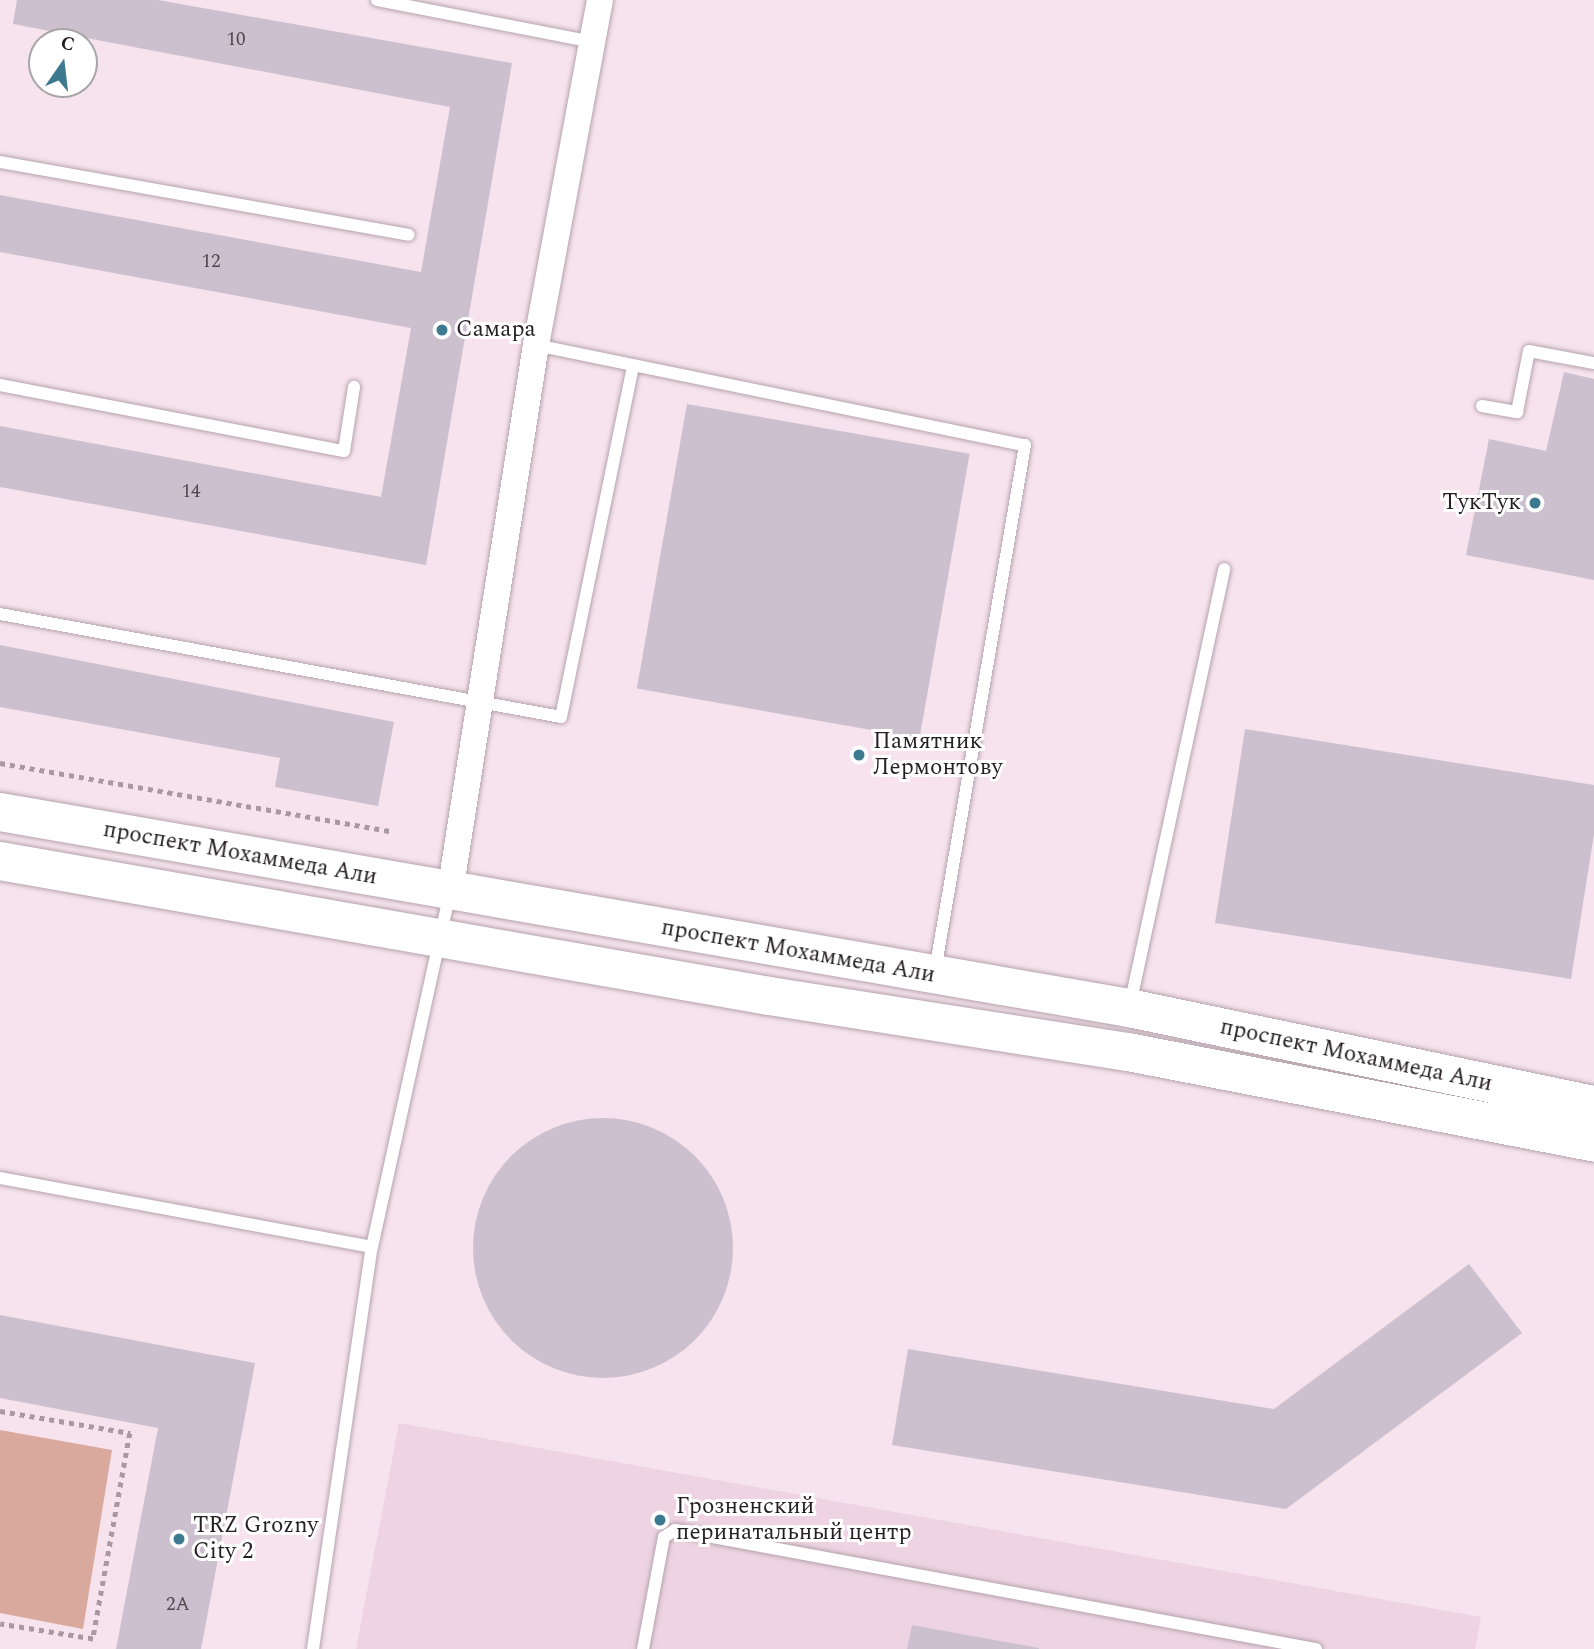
<!DOCTYPE html>
<html>
<head>
<meta charset="utf-8">
<style>
  body { margin:0 }
  #map { position:relative; width:1594px; height:1649px; overflow:hidden; background:#f6e3ed; font-family:Spectral,serif }
  div>[style] { position:absolute }
  .built>* { inset:0; background:#eed4e2 }
  .green>* { inset:0; background:#daa99e }
  .building>* { inset:0; background:#ccc0cf; transform-origin:0 0 }
  .round { border-radius:50% }
  .path>* { height:4.5px; margin-top:-2.25px; transform-origin:0; background:repeating-linear-gradient(90deg,#a899a1 0 5px,transparent 0 10px) }
  .roads { filter:drop-shadow(0 0 2px #b5a3ad) drop-shadow(0 0 2px #b5a3ad) }
  .lane>* { height:12px; margin:-6px; padding:0 6px; transform-origin:6px; border-radius:6px; background:#fff }
  .street>* { height:26px; margin:-13px; padding:0 13px; transform-origin:13px; border-radius:13px; background:#fff }
  .primary>* { height:38px; margin:-19px; padding:0 19px; transform-origin:19px; border-radius:19px; background:#fff }
  .dots>* { width:19px; height:19px; translate:-50% -50%; box-sizing:border-box; border:4px solid #fff; border-radius:50% }
  span { translate:-50% -50%; white-space:nowrap; text-align:center; line-height:1.15; -webkit-text-stroke:6px #fff; paint-order:stroke }
  .number-label { font-size:19px; color:#4f464d }
  .number-label span { -webkit-text-stroke-width:0 }
  .poi-label { font-size:23px; color:#251e22 }
  .left { translate:0 -50%; text-align:left }
  .right { translate:-100% -50%; text-align:right }
  .street-label { font-size:23px; color:#251e22 }
  .north { position:absolute; left:28px; top:28px; width:70px; height:70px; box-sizing:border-box; background:#fff; border:2px solid #a8a5a7; border-radius:50%; rotate:14deg; font-size:19px; font-weight:700; line-height:28px; text-align:center; color:#251e22 }
  .north::after { content:''; display:block; margin:auto; width:24px; height:32px; background:#3d7a90; clip-path:polygon(50% 0,100% 100%,50% 72%,0 100%) }
</style>
</head>
<body>
<div id="map">
  <div class="built">
    <i style="clip-path:polygon(399px 1423px,1481px 1617px,1475px 1649px,356px 1649px)"></i>
  </div>
  <div class="green">
    <i style="clip-path:polygon(0 1430px,112px 1450px,83px 1629px,0 1613px)"></i>
  </div>
  <div class="building">
    <i style="clip-path:polygon(17px 0,158px 0,512px 63px,426px 565px,0 487px,0 426px,381px 497px,411px 328px,0 252px,0 195px,421px 272px,450px 107px,13px 24px)"></i>
    <i style="clip-path:polygon(1564px 372px,1594px 379px,1594px 580px,1466px 555px,1489px 439px,1546px 451px)"></i>
    <i style="left:687px;top:404px;width:287px;height:289px;rotate:10deg"></i>
    <i style="clip-path:polygon(0 645px,394px 722px,378px 806px,275px 787px,280px 758px,0 707px)"></i>
    <i style="clip-path:polygon(1245px 729px,1594px 785px,1594px 834px,1571px 979px,1215px 923px)"></i>
    <i class="round" style="left:473px;top:1118px;width:260px;height:260px"></i>
    <i style="clip-path:polygon(1469px 1264px,1522px 1333px,1286px 1509px,892px 1445px,908px 1349px,1274px 1409px)"></i>
    <i style="clip-path:polygon(0 1315px,255px 1363px,201px 1649px,116px 1649px,158px 1428px,0 1398px)"></i>
    <i style="clip-path:polygon(912px 1625px,1039px 1648px,1039px 1649px,907px 1649px)"></i>
  </div>
  <div class="path">
    <i style="left:0;top:763px;width:397px;rotate:9.9deg"></i>
    <i style="left:0;top:1411px;width:132px;rotate:9.6deg"></i>
    <i style="left:130px;top:1433px;width:209px;rotate:100.2deg"></i>
    <i style="left:93px;top:1639px;width:94px;rotate:-170.8deg"></i>
  </div>
  <div class="roads">
    <div class="lane">
      <i style="left:377px;top:0;width:220px;rotate:11deg"></i>
      <i style="left:0;top:162px;width:415px;rotate:10.1deg"></i>
      <i style="left:536px;top:345px;width:499px;rotate:11.6deg"></i>
      <i style="left:1025px;top:445px;width:534px;rotate:99.71deg"></i>
      <i style="left:0;top:385px;width:350px;rotate:10.9deg"></i>
      <i style="left:344px;top:451px;width:65px;rotate:-81.1deg"></i>
      <i style="left:1482px;top:406px;width:36px;rotate:10deg"></i>
      <i style="left:1517px;top:412px;width:62px;rotate:-78.9deg"></i>
      <i style="left:1529px;top:351px;width:66px;rotate:10.5deg"></i>
      <i style="left:0;top:614px;width:570px;rotate:10.4deg"></i>
      <i style="left:561px;top:717px;width:359px;rotate:-78.4deg"></i>
      <i style="left:1130px;top:1005px;width:446px;rotate:-77.8deg"></i>
      <i style="left:0;top:1178px;width:378px;rotate:10.5deg"></i>
      <i style="left:313px;top:1649px;width:406px;rotate:-81.7deg"></i>
      <i style="left:372px;top:1247px;width:363px;rotate:-77.6deg"></i>
      <i style="left:643px;top:1649px;width:114px;rotate:-79.4deg"></i>
      <i style="left:664px;top:1537px;width:13px;rotate:-32deg"></i>
      <i style="left:675px;top:1530px;width:652px;rotate:10.52deg"></i>
    </div>
    <div class="street">
      <i style="left:450px;top:892px;width:554px;rotate:-81.07deg"></i>
      <i style="left:536px;top:345px;width:351px;rotate:-79.5deg"></i>
    </div>
    <div class="primary">
      <i style="left:0;top:812px;width:1146px;rotate:9.85deg"></i>
      <i style="left:1129px;top:1008px;width:475px;rotate:11.8deg"></i>
      <i style="left:0;top:861px;width:781px;rotate:9.96deg"></i>
      <i style="left:769px;top:996px;width:363px;rotate:8.9deg"></i>
      <i style="left:1128px;top:1052px;width:475px;rotate:11deg"></i>
    </div>
  </div>
  <div class="dots">
    <i style="left:442px;top:330px;background:#3d7a90"></i>
    <i style="left:1535px;top:503px;background:#3d7a90"></i>
    <i style="left:859px;top:755px;background:#3d7a90"></i>
    <i style="left:660px;top:1520px;background:#3d7a90"></i>
    <i style="left:179px;top:1539px;background:#3d7a90"></i>
  </div>
  <div class="number-label">
    <span style="left:236px;top:40px">10</span>
    <span style="left:211px;top:262px">12</span>
    <span style="left:191px;top:492px">14</span>
    <span style="left:178px;top:1605px">2А</span>
  </div>
  <div class="poi-label">
    <span class="left" style="left:456px;top:330px">Самара</span>
    <span class="right" style="left:1521px;top:503px">ТукТук</span>
    <span class="left" style="left:873px;top:755px">Памятник<br>Лермонтову</span>
    <span class="left" style="left:676px;top:1520px">Грозненский<br>перинатальный центр</span>
    <span class="left" style="left:193px;top:1539px">TRZ Grozny<br>City 2</span>
  </div>
  <div class="street-label">
    <span style="left:240px;top:854px;rotate:10deg">проспект Мохаммеда Али</span>
    <span style="left:798px;top:952px;rotate:10deg">проспект Мохаммеда Али</span>
    <span style="left:1356px;top:1056px;rotate:12deg">проспект Мохаммеда Али</span>
  </div>
  <div class="north">С</div>
</div>
</body>
</html>
